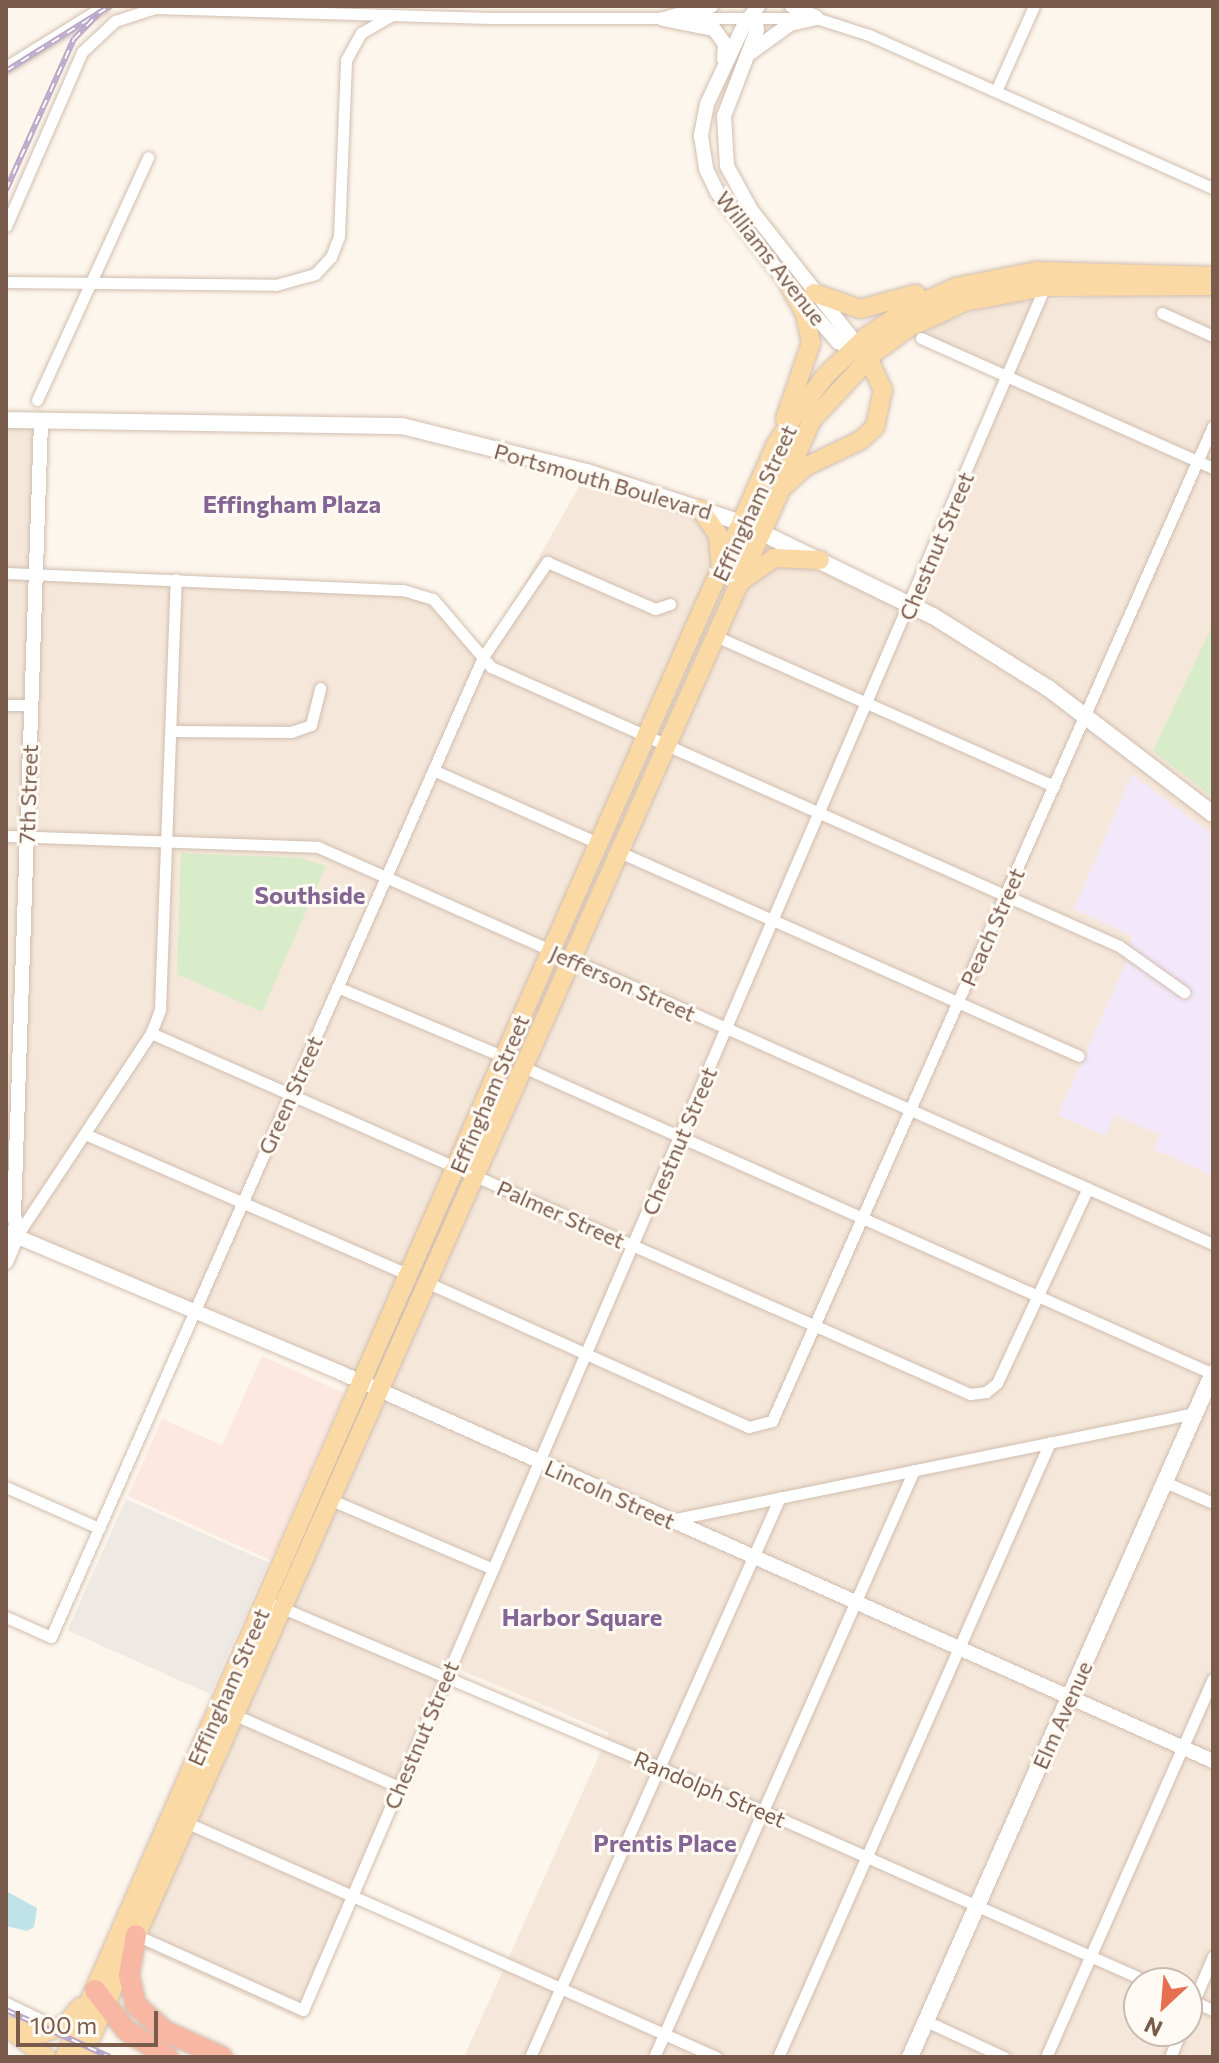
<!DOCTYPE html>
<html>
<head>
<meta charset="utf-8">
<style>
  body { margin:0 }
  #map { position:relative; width:1219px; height:2063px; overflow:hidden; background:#fdf6ec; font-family:Commissioner,sans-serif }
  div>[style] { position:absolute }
  .residential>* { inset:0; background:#f5e8da }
  .commercial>* { inset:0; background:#fde8e0 }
  .industrial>* { inset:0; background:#efe9e4; transform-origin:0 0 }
  .education>* { inset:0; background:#f3e8fa }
  .green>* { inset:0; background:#d8ecc9 }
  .water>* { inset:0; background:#bfe3e8 }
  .roads { filter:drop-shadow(0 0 2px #d1beb0) drop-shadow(0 0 2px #d1beb0) }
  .minor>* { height:11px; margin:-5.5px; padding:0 5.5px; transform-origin:5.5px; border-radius:5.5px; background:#fff }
  .tertiary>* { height:14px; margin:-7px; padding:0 7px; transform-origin:7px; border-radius:7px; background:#fff }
  .secondary>* { height:16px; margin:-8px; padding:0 8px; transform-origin:8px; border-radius:8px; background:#fff }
  .primary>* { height:18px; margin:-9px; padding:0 9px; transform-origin:9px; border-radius:9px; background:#fbd9a5 }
  .motorway>* { height:20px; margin:-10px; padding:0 10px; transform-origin:10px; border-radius:10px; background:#f7b7a3 }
  .rail>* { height:6px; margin-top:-3px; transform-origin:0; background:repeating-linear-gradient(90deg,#fffaf3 0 9px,#b9a8c9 0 18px); box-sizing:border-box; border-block:2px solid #b9a8c9 }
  span { translate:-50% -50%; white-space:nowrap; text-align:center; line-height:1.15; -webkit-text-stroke:6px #fffaf3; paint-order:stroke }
  .street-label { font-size:22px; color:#7a5c4d }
  .neighbourhood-label { font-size:24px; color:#846695; font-weight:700 }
  .frame { position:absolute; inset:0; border:8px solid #7a5c4d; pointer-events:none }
  .north { position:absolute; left:1123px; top:1967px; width:80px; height:80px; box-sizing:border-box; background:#fffaf3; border:2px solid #cabbb1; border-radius:50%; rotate:206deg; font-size:22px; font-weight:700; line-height:32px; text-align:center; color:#7a5c4d }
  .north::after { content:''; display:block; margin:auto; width:28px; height:36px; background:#e76f51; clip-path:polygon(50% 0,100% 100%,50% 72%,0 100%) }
  .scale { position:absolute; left:16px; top:2011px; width:142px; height:36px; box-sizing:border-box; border:4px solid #7a5c4d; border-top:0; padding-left:10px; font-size:24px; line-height:28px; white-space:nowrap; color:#7a5c4d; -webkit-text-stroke:6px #fffaf3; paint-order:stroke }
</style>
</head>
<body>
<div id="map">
  <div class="residential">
    <i style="clip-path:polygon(evenodd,1213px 290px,1213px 2057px,464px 2057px,609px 1733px,456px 1668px,304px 2022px,122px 1940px,369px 1390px,6px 1230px,6px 420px,41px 420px,36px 574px,403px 590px,433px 599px,483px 657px,587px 472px,681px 503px,911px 604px,1007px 379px,921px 338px,938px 324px,1001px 303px,1213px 290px,1139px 1983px,1187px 1983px,1187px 2031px,1139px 2031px,1139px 1983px)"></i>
  </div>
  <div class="commercial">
    <i style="clip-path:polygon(262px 1356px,344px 1393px,270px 1560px,128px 1496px,162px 1419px,222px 1445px)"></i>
  </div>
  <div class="industrial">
    <i style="left:126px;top:1499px;width:156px;height:144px;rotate:24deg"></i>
  </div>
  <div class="education">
    <i style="clip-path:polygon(1132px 774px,1213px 835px,1213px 1176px,1154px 1149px,1160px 1135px,1115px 1115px,1105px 1136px,1058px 1115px,1124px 967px,1132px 936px,1074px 909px)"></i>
  </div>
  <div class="green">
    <i style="clip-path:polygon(1213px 624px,1213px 797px,1153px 751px)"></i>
    <i style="clip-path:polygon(181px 853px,301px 858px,326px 866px,262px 1012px,177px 974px)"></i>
  </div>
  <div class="water">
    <i style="clip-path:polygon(6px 1891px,37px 1908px,34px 1927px,27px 1931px,6px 1926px)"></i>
  </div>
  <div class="roads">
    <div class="minor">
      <i style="left:6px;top:67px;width:115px;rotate:-31.9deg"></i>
      <i style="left:996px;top:91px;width:93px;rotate:-65.9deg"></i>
      <i style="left:6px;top:226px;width:190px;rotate:-66.4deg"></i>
      <i style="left:82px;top:52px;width:45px;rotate:-43.2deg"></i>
      <i style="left:115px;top:21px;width:42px;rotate:-18deg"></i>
      <i style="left:155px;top:8px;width:336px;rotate:1.7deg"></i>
      <i style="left:491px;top:18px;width:325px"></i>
      <i style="left:816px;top:18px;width:56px;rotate:17.8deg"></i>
      <i style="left:869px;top:35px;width:376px;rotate:24deg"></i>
      <i style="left:6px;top:282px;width:270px;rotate:0.6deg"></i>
      <i style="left:276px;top:285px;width:41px;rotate:-15.8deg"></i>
      <i style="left:315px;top:274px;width:23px;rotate:-47deg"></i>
      <i style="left:331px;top:257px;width:22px;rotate:-69deg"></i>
      <i style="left:339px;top:236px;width:176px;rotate:-87.7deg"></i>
      <i style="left:346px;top:60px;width:31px;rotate:-61deg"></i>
      <i style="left:361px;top:33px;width:34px;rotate:-30deg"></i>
      <i style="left:1162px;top:313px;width:56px;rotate:24.3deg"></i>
      <i style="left:921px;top:338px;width:320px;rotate:24deg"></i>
      <i style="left:37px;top:400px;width:267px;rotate:-65.4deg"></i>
      <i style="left:6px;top:573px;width:397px;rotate:2.5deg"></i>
      <i style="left:403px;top:590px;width:31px;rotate:17deg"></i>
      <i style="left:433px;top:599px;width:89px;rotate:49.5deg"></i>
      <i style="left:491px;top:667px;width:687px;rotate:23.95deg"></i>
      <i style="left:1119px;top:946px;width:80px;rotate:35.3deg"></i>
      <i style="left:713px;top:635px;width:373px;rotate:23.9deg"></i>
      <i style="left:6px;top:705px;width:25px"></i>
      <i style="left:174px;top:731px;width:117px;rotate:0.5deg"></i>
      <i style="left:291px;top:732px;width:21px;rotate:-19deg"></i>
      <i style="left:311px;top:725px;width:38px;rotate:-76deg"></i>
      <i style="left:433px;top:770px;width:183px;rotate:23.9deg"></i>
      <i style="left:6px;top:836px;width:312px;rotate:2deg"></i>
      <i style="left:318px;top:847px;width:979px;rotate:23.92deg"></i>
      <i style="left:617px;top:851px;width:505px;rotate:23.93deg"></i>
      <i style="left:337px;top:987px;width:181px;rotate:22.7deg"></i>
      <i style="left:151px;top:1033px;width:895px;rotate:23.79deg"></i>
      <i style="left:970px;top:1394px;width:16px;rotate:-7deg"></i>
      <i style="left:986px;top:1392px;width:14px;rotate:-39deg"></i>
      <i style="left:997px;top:1383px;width:215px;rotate:-65deg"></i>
      <i style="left:521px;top:1066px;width:757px;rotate:23.99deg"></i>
      <i style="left:85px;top:1134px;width:354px;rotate:23.5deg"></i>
      <i style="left:18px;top:1234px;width:241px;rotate:-56.5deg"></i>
      <i style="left:151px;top:1033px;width:26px;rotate:-69deg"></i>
      <i style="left:160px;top:1009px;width:430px;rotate:-87.9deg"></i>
      <i style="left:426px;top:1282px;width:354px;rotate:24.2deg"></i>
      <i style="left:749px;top:1427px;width:24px;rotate:-15deg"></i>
      <i style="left:772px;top:1421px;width:1088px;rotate:-66.1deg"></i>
      <i style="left:1165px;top:1482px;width:52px;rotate:23.6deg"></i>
      <i style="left:6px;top:1487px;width:102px;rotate:23.8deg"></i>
      <i style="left:329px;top:1499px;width:178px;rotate:23.1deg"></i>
      <i style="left:671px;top:1520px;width:535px;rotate:-11.54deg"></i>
      <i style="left:266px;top:1601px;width:540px;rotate:22.91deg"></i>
      <i style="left:763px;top:1811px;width:425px;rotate:23.9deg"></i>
      <i style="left:6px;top:1617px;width:49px;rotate:24deg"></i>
      <i style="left:51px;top:1637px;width:1071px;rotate:-66.21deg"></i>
      <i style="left:483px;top:657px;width:115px;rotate:-56deg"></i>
      <i style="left:547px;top:562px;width:118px;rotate:23.5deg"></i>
      <i style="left:655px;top:609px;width:16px;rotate:-18deg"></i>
      <i style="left:235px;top:1715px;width:179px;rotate:23.7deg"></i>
      <i style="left:183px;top:1821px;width:583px;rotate:23.88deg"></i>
      <i style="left:136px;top:1935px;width:183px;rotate:24.2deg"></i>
      <i style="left:303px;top:2010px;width:1877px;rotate:-66.71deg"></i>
      <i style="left:1188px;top:1999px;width:27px;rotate:24deg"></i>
      <i style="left:6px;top:2003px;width:58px;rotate:25.7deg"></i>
      <i style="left:1187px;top:2017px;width:66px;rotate:-66.9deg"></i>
      <i style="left:926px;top:2021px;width:86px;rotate:24.8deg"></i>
      <i style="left:530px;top:2057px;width:613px;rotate:-65.94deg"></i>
      <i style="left:654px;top:2057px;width:642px;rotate:-66.11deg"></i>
      <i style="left:778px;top:2057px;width:672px;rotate:-66.14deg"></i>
      <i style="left:1046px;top:2057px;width:413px;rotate:-66.2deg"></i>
      <i style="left:1170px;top:2057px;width:28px;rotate:-67deg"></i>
    </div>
    <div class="tertiary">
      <i style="left:758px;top:6px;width:24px;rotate:126deg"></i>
      <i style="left:744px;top:25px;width:87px;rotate:115.1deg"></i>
      <i style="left:707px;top:104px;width:33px;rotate:101deg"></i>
      <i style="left:701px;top:136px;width:33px;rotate:81deg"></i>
      <i style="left:706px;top:169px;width:25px;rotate:64deg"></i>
      <i style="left:717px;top:192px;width:120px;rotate:52.5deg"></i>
      <i style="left:790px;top:287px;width:73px;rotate:48.9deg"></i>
      <i style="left:838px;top:342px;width:23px;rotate:25deg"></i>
      <i style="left:792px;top:6px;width:26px;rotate:25deg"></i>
      <i style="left:755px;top:15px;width:15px;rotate:82deg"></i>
      <i style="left:757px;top:30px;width:92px;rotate:111deg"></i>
      <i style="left:724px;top:116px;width:50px;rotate:86.6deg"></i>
      <i style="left:727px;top:166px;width:50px;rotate:61.4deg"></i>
      <i style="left:751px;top:210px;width:179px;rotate:51.8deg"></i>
      <i style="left:667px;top:18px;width:46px;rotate:-15.3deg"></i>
      <i style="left:663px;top:19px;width:52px;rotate:11.1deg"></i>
      <i style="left:714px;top:29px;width:19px;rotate:54deg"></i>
      <i style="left:725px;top:44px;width:15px;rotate:94deg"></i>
      <i style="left:750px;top:53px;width:49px;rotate:-35.9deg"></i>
      <i style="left:790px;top:24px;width:27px;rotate:-13deg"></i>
      <i style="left:6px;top:1232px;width:363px;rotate:22.8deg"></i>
      <i style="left:341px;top:1373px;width:954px;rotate:23.99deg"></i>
      <i style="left:6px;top:1262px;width:30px;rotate:-67deg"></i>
      <i style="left:18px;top:1234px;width:19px;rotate:-102deg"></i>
      <i style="left:14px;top:1215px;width:795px;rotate:-88.05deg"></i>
    </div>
    <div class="secondary">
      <i style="left:6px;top:420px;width:396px;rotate:0.9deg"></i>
      <i style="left:402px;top:426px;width:191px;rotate:14deg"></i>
      <i style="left:587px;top:472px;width:99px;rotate:18.3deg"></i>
      <i style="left:681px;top:503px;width:64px;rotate:18.2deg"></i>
      <i style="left:742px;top:523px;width:212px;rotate:26deg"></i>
      <i style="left:933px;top:616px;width:136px;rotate:32.1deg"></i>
      <i style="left:1048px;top:688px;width:208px;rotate:37.4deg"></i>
      <i style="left:910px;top:2057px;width:748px;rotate:-66.11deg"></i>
    </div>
    <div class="primary">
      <i style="left:814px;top:293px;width:49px;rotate:19.2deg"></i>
      <i style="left:860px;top:309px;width:58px;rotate:-15deg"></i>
      <i style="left:785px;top:419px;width:80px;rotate:-71.1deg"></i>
      <i style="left:811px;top:343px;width:30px;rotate:-102deg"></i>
      <i style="left:805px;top:314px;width:31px;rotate:-119deg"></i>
      <i style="left:784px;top:486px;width:28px;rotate:-42deg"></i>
      <i style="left:805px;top:467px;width:62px;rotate:-25.7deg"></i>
      <i style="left:861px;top:440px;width:19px;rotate:-43deg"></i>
      <i style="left:875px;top:427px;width:38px;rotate:-78deg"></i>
      <i style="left:883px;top:390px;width:35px;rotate:-115deg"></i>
      <i style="left:700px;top:509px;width:32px;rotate:55deg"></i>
      <i style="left:718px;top:535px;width:33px;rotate:85deg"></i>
      <i style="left:740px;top:582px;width:42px;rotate:-35.2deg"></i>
      <i style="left:774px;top:558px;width:46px;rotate:2.5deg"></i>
      <i style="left:6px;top:2026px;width:38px;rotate:11deg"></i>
      <i style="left:43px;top:2033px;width:25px;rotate:-21deg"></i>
      <i style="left:66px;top:2024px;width:23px;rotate:-50deg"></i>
      <i style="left:14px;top:2032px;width:41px;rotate:38deg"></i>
      <i style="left:65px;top:2057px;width:1078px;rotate:-66.31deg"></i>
      <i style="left:498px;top:1070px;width:683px;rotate:-66.06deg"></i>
      <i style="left:775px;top:446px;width:34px;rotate:-58deg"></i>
      <i style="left:793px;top:417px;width:55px;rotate:-51.7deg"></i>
      <i style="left:827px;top:374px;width:55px;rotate:-43.5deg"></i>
      <i style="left:867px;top:336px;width:49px;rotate:-33.4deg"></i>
      <i style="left:908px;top:309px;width:53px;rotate:-24.6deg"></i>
      <i style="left:956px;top:287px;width:83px;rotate:-11.2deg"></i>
      <i style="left:1037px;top:271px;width:176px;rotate:1.6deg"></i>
      <i style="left:82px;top:2057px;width:1792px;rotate:-65.97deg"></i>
      <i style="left:812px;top:420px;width:91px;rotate:-47.2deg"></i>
      <i style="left:874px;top:353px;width:42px;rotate:-36.3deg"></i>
      <i style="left:908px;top:328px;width:63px;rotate:-24.5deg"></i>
      <i style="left:965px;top:302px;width:80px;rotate:-10.8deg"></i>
      <i style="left:1044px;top:287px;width:169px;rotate:-0.3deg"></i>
    </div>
    <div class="motorway">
      <i style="left:136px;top:1935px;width:41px;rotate:99.9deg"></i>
      <i style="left:129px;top:1975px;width:31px;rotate:77deg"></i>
      <i style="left:136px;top:2005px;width:39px;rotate:42deg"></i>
      <i style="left:165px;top:2031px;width:63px;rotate:24.5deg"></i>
      <i style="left:95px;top:1990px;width:51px;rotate:52.2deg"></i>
      <i style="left:126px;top:2030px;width:50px;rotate:32.7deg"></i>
    </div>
  </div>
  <div class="rail">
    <i style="left:6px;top:71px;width:123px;rotate:-32deg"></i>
    <i style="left:6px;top:190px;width:166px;rotate:-65.8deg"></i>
    <i style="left:74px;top:39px;width:37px;rotate:-46deg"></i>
    <i style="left:6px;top:2010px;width:114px;rotate:24.3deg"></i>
  </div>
  <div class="street-label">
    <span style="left:771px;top:258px;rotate:52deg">Williams Avenue</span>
    <span style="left:603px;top:481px;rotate:16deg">Portsmouth Boulevard</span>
    <span style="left:754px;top:503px;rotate:-65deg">Effingham Street</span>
    <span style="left:936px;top:546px;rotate:-67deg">Chestnut Street</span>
    <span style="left:28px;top:794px;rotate:-88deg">7th Street</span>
    <span style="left:992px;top:927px;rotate:-66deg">Peach Street</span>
    <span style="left:623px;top:983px;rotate:24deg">Jefferson Street</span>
    <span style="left:489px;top:1094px;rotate:-67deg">Effingham Street</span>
    <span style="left:290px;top:1095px;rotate:-66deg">Green Street</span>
    <span style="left:679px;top:1141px;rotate:-67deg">Chestnut Street</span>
    <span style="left:561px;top:1214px;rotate:24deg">Palmer Street</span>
    <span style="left:610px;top:1494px;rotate:24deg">Lincoln Street</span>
    <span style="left:228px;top:1687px;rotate:-66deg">Effingham Street</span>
    <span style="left:1062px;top:1715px;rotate:-66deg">Elm Avenue</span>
    <span style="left:421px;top:1735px;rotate:-67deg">Chestnut Street</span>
    <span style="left:710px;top:1789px;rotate:23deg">Randolph Street</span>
  </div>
  <div class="neighbourhood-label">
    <span style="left:292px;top:504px">Effingham Plaza</span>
    <span style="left:310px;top:895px">Southside</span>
    <span style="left:582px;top:1617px">Harbor Square</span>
    <span style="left:665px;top:1843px">Prentis Place</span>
  </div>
  <div class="frame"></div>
  <div class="north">N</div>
  <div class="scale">100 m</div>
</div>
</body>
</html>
